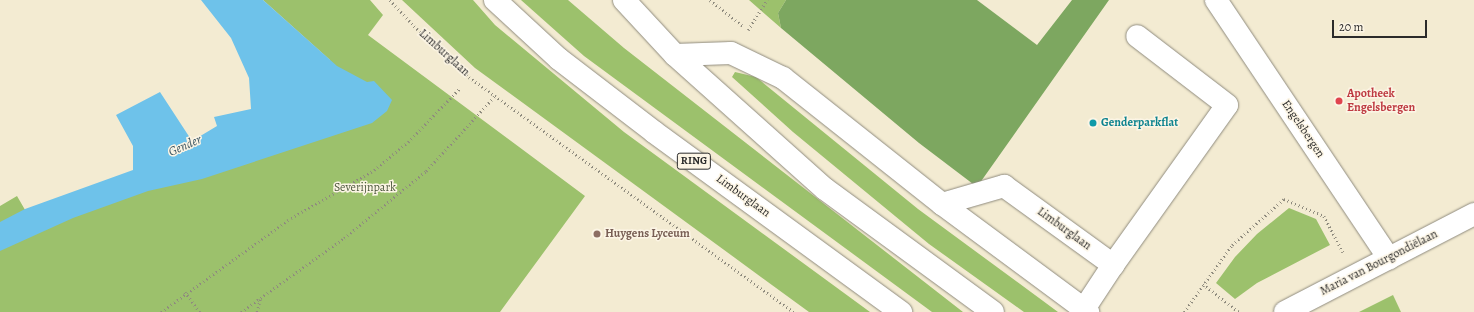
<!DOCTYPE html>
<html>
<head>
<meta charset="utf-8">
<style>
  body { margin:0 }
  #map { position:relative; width:1474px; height:312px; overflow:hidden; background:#f3ebd2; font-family:Alegreya,serif }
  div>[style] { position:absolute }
  .green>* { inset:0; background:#9cc16c }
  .forest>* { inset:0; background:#7da760 }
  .water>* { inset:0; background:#6ec2ea }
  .path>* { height:2.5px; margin-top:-1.25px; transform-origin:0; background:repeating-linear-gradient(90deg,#8f8b7e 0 1px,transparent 0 4px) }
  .roads { filter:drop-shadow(0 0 1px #8f8b7e) drop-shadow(0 0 1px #8f8b7e) }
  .minor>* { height:22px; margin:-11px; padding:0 11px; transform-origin:11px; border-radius:11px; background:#fff }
  .major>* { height:22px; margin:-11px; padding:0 11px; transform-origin:11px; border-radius:11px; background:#fff }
  .dots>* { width:11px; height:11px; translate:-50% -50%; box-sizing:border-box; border:2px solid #fcf5e5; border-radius:50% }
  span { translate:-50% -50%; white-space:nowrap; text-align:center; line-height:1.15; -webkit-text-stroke:3px #fcf5e5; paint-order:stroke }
  .shield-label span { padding:1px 3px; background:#fcf5e5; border:1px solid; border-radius:3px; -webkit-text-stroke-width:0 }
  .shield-label { font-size:11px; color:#2b2b2b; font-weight:700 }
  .street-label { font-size:12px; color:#2b2b2b }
  .health-label { font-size:12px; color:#be3a42; font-weight:700 }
  .left { translate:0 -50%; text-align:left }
  .culture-label { font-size:12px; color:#0d838f; font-weight:700 }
  .park-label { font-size:12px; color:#4d583e }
  .education-label { font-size:12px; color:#785e54; font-weight:700 }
  .water-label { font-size:13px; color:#3f5864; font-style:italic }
  .scale { position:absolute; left:1332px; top:20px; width:95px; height:18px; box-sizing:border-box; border:2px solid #2b2b2b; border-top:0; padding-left:5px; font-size:12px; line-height:14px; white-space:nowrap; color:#2b2b2b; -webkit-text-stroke:3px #fcf5e5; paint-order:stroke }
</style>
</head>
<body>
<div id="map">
  <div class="green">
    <i style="clip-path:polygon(263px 0,370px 0,383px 15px,368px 35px,585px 196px,500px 312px,0 312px,0 206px,17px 196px,28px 215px,212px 139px,330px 60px)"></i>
    <i style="clip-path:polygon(402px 0,473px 0,495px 25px,624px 132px,870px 312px,809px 312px,475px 68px)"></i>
    <i style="clip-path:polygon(521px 0,568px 0,624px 48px,963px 312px,932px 312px,584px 56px)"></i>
    <i style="clip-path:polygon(749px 0,786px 0,778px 13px,781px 28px)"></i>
    <i style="clip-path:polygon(735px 72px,756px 77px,918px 209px,1058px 312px,1024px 312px,929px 244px,793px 132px,732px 77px)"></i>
    <i style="clip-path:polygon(1289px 208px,1316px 219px,1330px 245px,1257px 283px,1235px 299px,1216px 283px,1235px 257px,1257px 234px)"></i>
    <i style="clip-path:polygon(1393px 295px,1401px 312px,1359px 312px)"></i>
  </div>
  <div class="forest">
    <i style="clip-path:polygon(786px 0,977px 0,1037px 45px,1072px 0,1109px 0,977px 187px,919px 143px,781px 28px,778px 13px)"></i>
  </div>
  <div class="water">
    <i style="clip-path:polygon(201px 0,263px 0,337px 66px,367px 82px,374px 81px,392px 100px,387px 111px,372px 123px,202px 179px,148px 191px,73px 218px,0 251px,0 222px,25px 209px,133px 170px,133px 146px,116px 115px,160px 92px,192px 141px,217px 126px,214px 117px,251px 109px,249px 78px,231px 38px)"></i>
  </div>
  <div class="path">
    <i style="left:390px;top:0;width:35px;rotate:47deg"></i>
    <i style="left:414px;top:26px;width:75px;rotate:42.8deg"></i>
    <i style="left:469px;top:77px;width:401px;rotate:35.9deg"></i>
    <i style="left:710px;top:0;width:42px;rotate:38.2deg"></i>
    <i style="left:748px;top:30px;width:36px;rotate:-58deg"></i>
    <i style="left:1203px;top:284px;width:46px;rotate:37.9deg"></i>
    <i style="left:185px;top:292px;width:25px;rotate:53deg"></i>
    <i style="left:161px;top:312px;width:160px;rotate:-35.9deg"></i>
    <i style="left:291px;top:218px;width:96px;rotate:-30deg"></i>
    <i style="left:374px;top:170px;width:44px;rotate:-39.5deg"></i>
    <i style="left:408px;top:142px;width:74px;rotate:-46.1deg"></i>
    <i style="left:241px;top:312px;width:127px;rotate:-35.7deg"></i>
    <i style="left:344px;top:238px;width:106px;rotate:-39.3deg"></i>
    <i style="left:426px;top:171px;width:102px;rotate:-47.4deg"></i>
    <i style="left:257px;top:312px;width:13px;rotate:-77deg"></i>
    <i style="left:1184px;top:312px;width:82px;rotate:-54.4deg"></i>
    <i style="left:1232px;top:245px;width:69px;rotate:-41.5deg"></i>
    <i style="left:1284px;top:199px;width:43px;rotate:23deg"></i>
    <i style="left:1324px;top:216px;width:41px;rotate:62.2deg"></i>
  </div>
  <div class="roads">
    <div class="minor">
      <i style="left:1216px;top:0;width:311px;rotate:56.2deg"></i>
      <i style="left:675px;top:55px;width:56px;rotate:-2deg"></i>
      <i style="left:731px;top:53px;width:58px;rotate:25.7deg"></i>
      <i style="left:783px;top:78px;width:203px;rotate:38.4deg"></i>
      <i style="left:942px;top:204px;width:182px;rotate:36.5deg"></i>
      <i style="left:942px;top:204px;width:65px;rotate:-16.2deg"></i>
      <i style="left:1004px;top:186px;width:135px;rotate:35.9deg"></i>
      <i style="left:1113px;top:265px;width:53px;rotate:123.4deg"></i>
      <i style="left:1113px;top:265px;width:196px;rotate:-54.5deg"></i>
      <i style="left:1227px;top:105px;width:113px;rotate:-142.5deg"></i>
      <i style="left:1285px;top:312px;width:213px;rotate:-27.4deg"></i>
    </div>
    <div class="major">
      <i style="left:495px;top:0;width:87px;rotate:42.7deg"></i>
      <i style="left:559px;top:59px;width:120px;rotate:37.5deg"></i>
      <i style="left:654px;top:132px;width:306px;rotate:36.1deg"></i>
      <i style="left:624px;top:0;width:75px;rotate:47.2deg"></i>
      <i style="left:675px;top:55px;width:201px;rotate:41.8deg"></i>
      <i style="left:825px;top:189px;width:208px;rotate:36.2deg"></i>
    </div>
  </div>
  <div class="dots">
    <i style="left:1339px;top:101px;background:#e0444e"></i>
    <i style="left:1093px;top:123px;background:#0f9aa8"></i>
    <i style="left:597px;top:234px;background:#8d6e63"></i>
  </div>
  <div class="shield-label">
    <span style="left:694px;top:161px">RING</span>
  </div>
  <div class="street-label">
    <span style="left:444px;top:53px;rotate:42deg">Limburglaan</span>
    <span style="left:1303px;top:129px;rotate:56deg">Engelsbergen</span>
    <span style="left:743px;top:196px;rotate:36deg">Limburglaan</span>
    <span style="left:1064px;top:229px;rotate:36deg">Limburglaan</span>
    <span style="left:1379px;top:263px;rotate:-27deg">Maria van Bourgondiëlaan</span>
  </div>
  <div class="health-label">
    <span class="left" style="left:1347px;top:101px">Apotheek<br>Engelsbergen</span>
  </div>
  <div class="culture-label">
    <span class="left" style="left:1101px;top:123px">Genderparkflat</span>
  </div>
  <div class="park-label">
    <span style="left:365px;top:188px">Severijnpark</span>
  </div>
  <div class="education-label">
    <span class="left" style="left:605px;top:234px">Huygens Lyceum</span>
  </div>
  <div class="water-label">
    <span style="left:185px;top:146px;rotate:-24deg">Gender</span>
  </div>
  <div class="scale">20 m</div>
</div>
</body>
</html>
